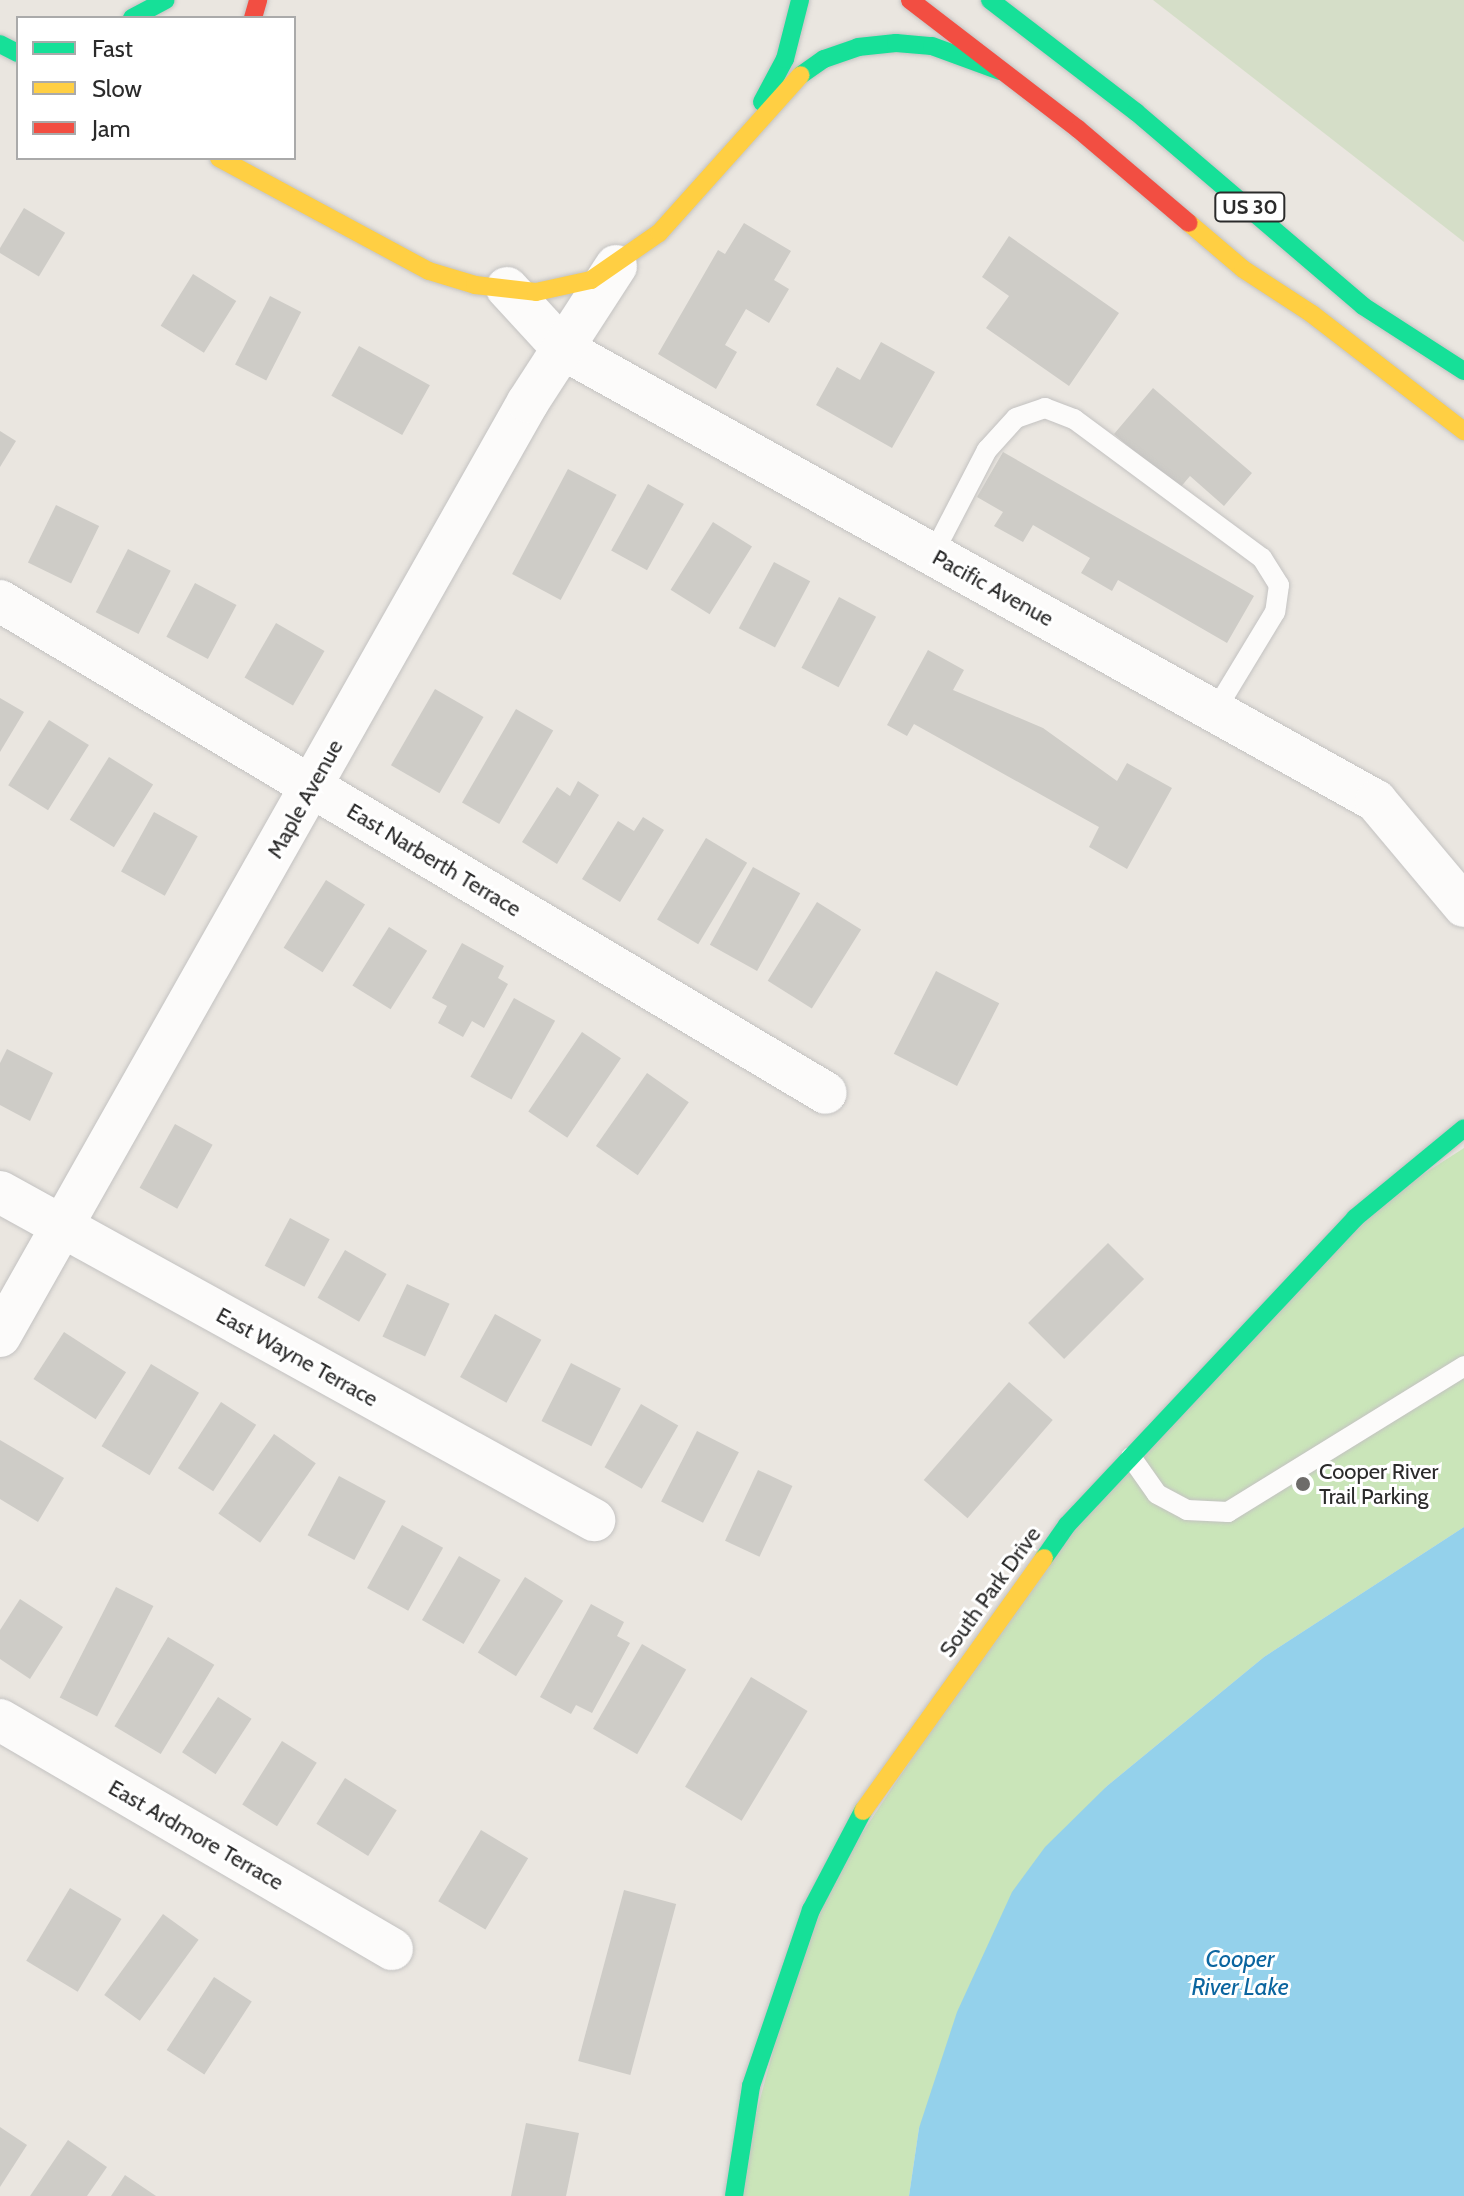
<!DOCTYPE html>
<html>
<head>
<meta charset="utf-8">
<style>
  body { margin:0 }
  #map { position:relative; width:1464px; height:2196px; overflow:hidden; background:#eae6e0; font-family:Cabin,sans-serif }
  div>[style] { position:absolute }
  .green>* { inset:0; background:#cae5b9 }
  .cemetery>* { inset:0; background:#d5dec8 }
  .water>* { inset:0; background:#94d1eb }
  .building>* { inset:0; background:#ceccc7; transform-origin:0 0 }
  .roads { filter:drop-shadow(0 0 2px #c3c2c1) drop-shadow(0 0 2px #c3c2c1) }
  .lane>* { height:20px; margin:-10px; padding:0 10px; transform-origin:10px; border-radius:10px; background:#fcfbfa }
  .street>* { height:42px; margin:-21px; padding:0 21px; transform-origin:21px; border-radius:21px; background:#fcfbfa }
  .fast>* { height:18px; margin:-9px; padding:0 9px; transform-origin:9px; border-radius:9px; background:#16e098 }
  .slow>* { height:18px; margin:-9px; padding:0 9px; transform-origin:9px; border-radius:9px; background:#ffcf43 }
  .jam>* { height:18px; margin:-9px; padding:0 9px; transform-origin:9px; border-radius:9px; background:#f24e42 }
  .dots>* { width:22px; height:22px; translate:-50% -50%; box-sizing:border-box; border:4px solid #fff; border-radius:50% }
  span { translate:-50% -50%; white-space:nowrap; text-align:center; line-height:1.15; -webkit-text-stroke:6px #fff; paint-order:stroke }
  .shield-label span { padding:2px 6px; background:#fff; border:2px solid; border-radius:6px; -webkit-text-stroke-width:0 }
  .shield-label { font-size:20px; color:#2b2b2b; font-weight:700 }
  .street-label { font-size:22px; color:#2b2b2b }
  .poi-label { font-size:22px; color:#2b2b2b }
  .left { translate:0 -50%; text-align:left }
  .water-label { font-size:24px; color:#0b659f; font-style:italic }
  .legend { position:absolute; left:16px; top:16px; width:280px; height:144px; box-sizing:border-box; background:#fff; border:2px solid #aaa; margin:0; padding:10px 14px; list-style:none; font-size:24px; color:#2b2b2b }
  .legend li { display:flex; align-items:center; gap:16px; height:40px }
  .legend b { width:40px; border:2px solid #aaa }
</style>
</head>
<body>
<div id="map">
  <div class="green">
    <i style="clip-path:polygon(1464px 1148px,1464px 1527px,1264px 1657px,1107px 1786px,1082px 1814px,919px 2128px,909px 2196px,734px 2196px,811px 1910px,1067px 1525px,1355px 1218px)"></i>
  </div>
  <div class="cemetery">
    <i style="clip-path:polygon(1153px 0,1464px 0,1464px 242px)"></i>
  </div>
  <div class="water">
    <i style="clip-path:polygon(1464px 1527px,1464px 2196px,909px 2196px,919px 2128px,957px 2012px,1012px 1892px,1045px 1847px,1107px 1786px,1264px 1657px)"></i>
  </div>
  <div class="building">
    <i style="left:24px;top:208px;width:48px;height:51px;rotate:31deg"></i>
    <i style="clip-path:polygon(744px 223px,791px 251px,774px 280px,789px 289px,769px 323px,746px 309px,725px 345px,737px 352px,716px 389px,658px 354px,718px 250px,725px 254px)"></i>
    <i style="clip-path:polygon(1009px 236px,1119px 313px,1069px 386px,986px 328px,1009px 296px,982px 277px)"></i>
    <i style="left:193px;top:274px;width:51px;height:61px;rotate:32deg"></i>
    <i style="left:270px;top:296px;width:35px;height:77px;rotate:27deg"></i>
    <i style="clip-path:polygon(881px 342px,935px 372px,892px 448px,816px 405px,837px 367px,860px 380px)"></i>
    <i style="left:359px;top:346px;width:81px;height:57px;rotate:29deg"></i>
    <i style="clip-path:polygon(1153px 388px,1252px 473px,1224px 506px,1190px 476px,1179px 489px,1114px 434px)"></i>
    <i style="clip-path:polygon(0 431px,16px 441px,0 467px)"></i>
    <i style="clip-path:polygon(1003px 452px,1254px 596px,1227px 643px,1118px 580px,1112px 591px,1081px 573px,1090px 558px,1033px 525px,1023px 542px,994px 526px,1003px 512px,977px 497px)"></i>
    <i style="left:568px;top:469px;width:55px;height:119px;rotate:28deg"></i>
    <i style="left:648px;top:484px;width:41px;height:76px;rotate:29deg"></i>
    <i style="left:56px;top:505px;width:48px;height:64px;rotate:26deg"></i>
    <i style="left:713px;top:522px;width:46px;height:80px;rotate:32deg"></i>
    <i style="left:128px;top:549px;width:48px;height:71px;rotate:27deg"></i>
    <i style="left:774px;top:562px;width:41px;height:75px;rotate:28deg"></i>
    <i style="left:195px;top:583px;width:47px;height:61px;rotate:28deg"></i>
    <i style="left:839px;top:597px;width:42px;height:80px;rotate:28deg"></i>
    <i style="left:276px;top:623px;width:56px;height:63px;rotate:30deg"></i>
    <i style="clip-path:polygon(928px 650px,964px 670px,953px 690px,1043px 728px,1117px 781px,1127px 763px,1172px 788px,1127px 869px,1089px 847px,1099px 827px,914px 724px,907px 736px,887px 725px)"></i>
    <i style="left:435px;top:689px;width:56px;height:88px;rotate:30deg"></i>
    <i style="clip-path:polygon(0 698px,24px 712px,0 752px)"></i>
    <i style="left:516px;top:709px;width:43px;height:108px;rotate:30deg"></i>
    <i style="left:49px;top:720px;width:47px;height:77px;rotate:32deg"></i>
    <i style="left:109px;top:757px;width:52px;height:74px;rotate:32deg"></i>
    <i style="clip-path:polygon(578px 781px,599px 795px,557px 864px,522px 842px,557px 787px,570px 796px)"></i>
    <i style="left:154px;top:812px;width:50px;height:68px;rotate:29deg"></i>
    <i style="clip-path:polygon(643px 817px,664px 830px,620px 902px,582px 879px,618px 821px,634px 831px)"></i>
    <i style="left:706px;top:838px;width:48px;height:95px;rotate:31deg"></i>
    <i style="left:753px;top:867px;width:54px;height:89px;rotate:29deg"></i>
    <i style="left:326px;top:880px;width:46px;height:80px;rotate:32deg"></i>
    <i style="left:817px;top:902px;width:52px;height:93px;rotate:32deg"></i>
    <i style="left:389px;top:927px;width:45px;height:69px;rotate:32deg"></i>
    <i style="clip-path:polygon(462px 943px,504px 966px,498px 978px,508px 984px,484px 1028px,472px 1021px,463px 1037px,438px 1023px,447px 1006px,432px 998px)"></i>
    <i style="left:936px;top:971px;width:71px;height:93px;rotate:27deg"></i>
    <i style="left:514px;top:998px;width:47px;height:90px;rotate:29deg"></i>
    <i style="left:582px;top:1032px;width:47px;height:96px;rotate:34deg"></i>
    <i style="clip-path:polygon(7px 1049px,53px 1073px,30px 1121px,0 1105px,0 1063px)"></i>
    <i style="left:647px;top:1073px;width:51px;height:89px;rotate:35deg"></i>
    <i style="left:175px;top:1124px;width:43px;height:73px;rotate:29deg"></i>
    <i style="left:290px;top:1218px;width:45px;height:54px;rotate:28deg"></i>
    <i style="left:1108px;top:1243px;width:51px;height:113px;rotate:45deg"></i>
    <i style="left:345px;top:1250px;width:48px;height:55px;rotate:30deg"></i>
    <i style="left:407px;top:1284px;width:47px;height:58px;rotate:25deg"></i>
    <i style="left:495px;top:1314px;width:53px;height:72px;rotate:29deg"></i>
    <i style="left:64px;top:1332px;width:74px;height:56px;rotate:33deg"></i>
    <i style="left:571px;top:1363px;width:56px;height:65px;rotate:27deg"></i>
    <i style="left:151px;top:1364px;width:56px;height:96px;rotate:31deg"></i>
    <i style="left:1009px;top:1382px;width:58px;height:130px;rotate:41deg"></i>
    <i style="left:221px;top:1402px;width:42px;height:79px;rotate:33deg"></i>
    <i style="left:641px;top:1404px;width:43px;height:73px;rotate:30deg"></i>
    <i style="left:697px;top:1431px;width:47px;height:79px;rotate:27deg"></i>
    <i style="left:274px;top:1434px;width:51px;height:97px;rotate:35deg"></i>
    <i style="clip-path:polygon(0 1440px,64px 1478px,38px 1522px,0 1499px)"></i>
    <i style="left:758px;top:1470px;width:38px;height:78px;rotate:25deg"></i>
    <i style="left:339px;top:1476px;width:53px;height:67px;rotate:28deg"></i>
    <i style="left:402px;top:1525px;width:47px;height:72px;rotate:29deg"></i>
    <i style="left:459px;top:1556px;width:48px;height:74px;rotate:30deg"></i>
    <i style="left:525px;top:1577px;width:45px;height:89px;rotate:32deg"></i>
    <i style="left:116px;top:1587px;width:42px;height:124px;rotate:27deg"></i>
    <i style="clip-path:polygon(20px 1599px,63px 1627px,30px 1679px,0 1659px,0 1630px)"></i>
    <i style="clip-path:polygon(591px 1604px,624px 1622px,617px 1636px,630px 1643px,592px 1713px,576px 1705px,571px 1714px,540px 1697px)"></i>
    <i style="left:168px;top:1637px;width:54px;height:104px;rotate:31deg"></i>
    <i style="left:642px;top:1644px;width:51px;height:98px;rotate:30deg"></i>
    <i style="left:751px;top:1677px;width:66px;height:128px;rotate:31deg"></i>
    <i style="left:218px;top:1697px;width:40px;height:66px;rotate:33deg"></i>
    <i style="left:282px;top:1741px;width:41px;height:75px;rotate:32deg"></i>
    <i style="left:345px;top:1778px;width:61px;height:54px;rotate:32deg"></i>
    <i style="left:481px;top:1830px;width:55px;height:83px;rotate:31deg"></i>
    <i style="left:70px;top:1888px;width:60px;height:85px;rotate:31deg"></i>
    <i style="left:624px;top:1890px;width:54px;height:177px;rotate:15deg"></i>
    <i style="left:163px;top:1914px;width:44px;height:100px;rotate:36deg"></i>
    <i style="left:214px;top:1977px;width:45px;height:87px;rotate:33deg"></i>
    <i style="clip-path:polygon(526px 2123px,579px 2133px,566px 2196px,511px 2196px)"></i>
    <i style="clip-path:polygon(0 2127px,27px 2145px,0 2187px)"></i>
    <i style="clip-path:polygon(68px 2140px,107px 2167px,87px 2196px,30px 2196px)"></i>
    <i style="clip-path:polygon(125px 2175px,156px 2196px,111px 2196px)"></i>
  </div>
  <div class="roads">
    <div class="lane">
      <i style="left:933px;top:554px;width:117px;rotate:-62.6deg"></i>
      <i style="left:987px;top:450px;width:43px;rotate:-47.8deg"></i>
      <i style="left:1016px;top:418px;width:31px;rotate:-19deg"></i>
      <i style="left:1045px;top:408px;width:31px;rotate:21deg"></i>
      <i style="left:1074px;top:419px;width:234px;rotate:36.5deg"></i>
      <i style="left:1262px;top:558px;width:32px;rotate:58deg"></i>
      <i style="left:1279px;top:585px;width:27px;rotate:98deg"></i>
      <i style="left:1275px;top:612px;width:116px;rotate:121.2deg"></i>
      <i style="left:1131px;top:1457px;width:45px;rotate:54.9deg"></i>
      <i style="left:1157px;top:1494px;width:34px;rotate:28deg"></i>
      <i style="left:1187px;top:1510px;width:41px;rotate:2.8deg"></i>
      <i style="left:1228px;top:1512px;width:278px;rotate:-31.7deg"></i>
    </div>
    <div class="street">
      <i style="left:507px;top:288px;width:83px;rotate:47.4deg"></i>
      <i style="left:563px;top:349px;width:930px;rotate:29.07deg"></i>
      <i style="left:1376px;top:801px;width:137px;rotate:50deg"></i>
      <i style="left:0;top:601px;width:961px;rotate:30.78deg"></i>
      <i style="left:0;top:1192px;width:679px;rotate:28.91deg"></i>
      <i style="left:0;top:1336px;width:1073px;rotate:-60.52deg"></i>
      <i style="left:528px;top:402px;width:162px;rotate:-57.1deg"></i>
      <i style="left:0;top:1720px;width:454px;rotate:30.3deg"></i>
    </div>
    <div class="fast">
      <i style="left:990px;top:0;width:184px;rotate:37.5deg"></i>
      <i style="left:1136px;top:112px;width:299px;rotate:40.5deg"></i>
      <i style="left:1363px;top:306px;width:120px;rotate:32.8deg"></i>
      <i style="left:132px;top:18px;width:38px;rotate:-28deg"></i>
      <i style="left:0;top:44px;width:20px;rotate:27deg"></i>
      <i style="left:801px;top:75px;width:28px;rotate:-35deg"></i>
      <i style="left:824px;top:59px;width:36px;rotate:-19deg"></i>
      <i style="left:858px;top:47px;width:38px;rotate:-6deg"></i>
      <i style="left:896px;top:43px;width:36px;rotate:5deg"></i>
      <i style="left:932px;top:46px;width:72px;rotate:20.2deg"></i>
      <i style="left:762px;top:102px;width:49px;rotate:-61.9deg"></i>
      <i style="left:785px;top:59px;width:61px;rotate:-75.7deg"></i>
      <i style="left:1044px;top:1558px;width:40px;rotate:-55.1deg"></i>
      <i style="left:1067px;top:1525px;width:421px;rotate:-46.8deg"></i>
      <i style="left:1355px;top:1218px;width:141px;rotate:-39.5deg"></i>
      <i style="left:734px;top:2196px;width:111px;rotate:-81.2deg"></i>
      <i style="left:751px;top:2086px;width:186px;rotate:-71.2deg"></i>
      <i style="left:811px;top:1910px;width:112px;rotate:-62.3deg"></i>
    </div>
    <div class="slow">
      <i style="left:219px;top:158px;width:238px;rotate:28.3deg"></i>
      <i style="left:429px;top:271px;width:48px;rotate:16.9deg"></i>
      <i style="left:475px;top:285px;width:61px;rotate:6.5deg"></i>
      <i style="left:536px;top:292px;width:56px;rotate:-12.3deg"></i>
      <i style="left:591px;top:280px;width:83px;rotate:-34.7deg"></i>
      <i style="left:659px;top:233px;width:212px;rotate:-48.1deg"></i>
      <i style="left:1189px;top:223px;width:71px;rotate:40.4deg"></i>
      <i style="left:1243px;top:269px;width:82px;rotate:33.1deg"></i>
      <i style="left:1312px;top:314px;width:192px;rotate:37.6deg"></i>
      <i style="left:863px;top:1811px;width:311px;rotate:-54.4deg"></i>
    </div>
    <div class="jam">
      <i style="left:910px;top:0;width:212px;rotate:37.5deg"></i>
      <i style="left:1078px;top:129px;width:145px;rotate:40.3deg"></i>
      <i style="left:253px;top:18px;width:19px;rotate:-74deg"></i>
    </div>
  </div>
  <div class="dots">
    <i style="left:1303px;top:1484px;background:#6e6c6a"></i>
  </div>
  <div class="shield-label">
    <span style="left:1250px;top:207px">US 30</span>
  </div>
  <div class="street-label">
    <span style="left:993px;top:588px;rotate:29deg">Pacific Avenue</span>
    <span style="left:305px;top:799px;rotate:-61deg">Maple Avenue</span>
    <span style="left:434px;top:860px;rotate:31deg">East Narberth Terrace</span>
    <span style="left:297px;top:1357px;rotate:29deg">East Wayne Terrace</span>
    <span style="left:990px;top:1592px;rotate:-54deg">South Park Drive</span>
    <span style="left:196px;top:1835px;rotate:30deg">East Ardmore Terrace</span>
  </div>
  <div class="poi-label">
    <span class="left" style="left:1319px;top:1484px">Cooper River<br>Trail Parking</span>
  </div>
  <div class="water-label">
    <span style="left:1240px;top:1973px">Cooper<br>River Lake</span>
  </div>
  <ul class="legend">
  <li><b style="height:10px;background:#16e098"></b>Fast</li>
  <li><b style="height:10px;background:#ffcf43"></b>Slow</li>
  <li><b style="height:10px;background:#f24e42"></b>Jam</li>
  </ul>
</div>
</body>
</html>
